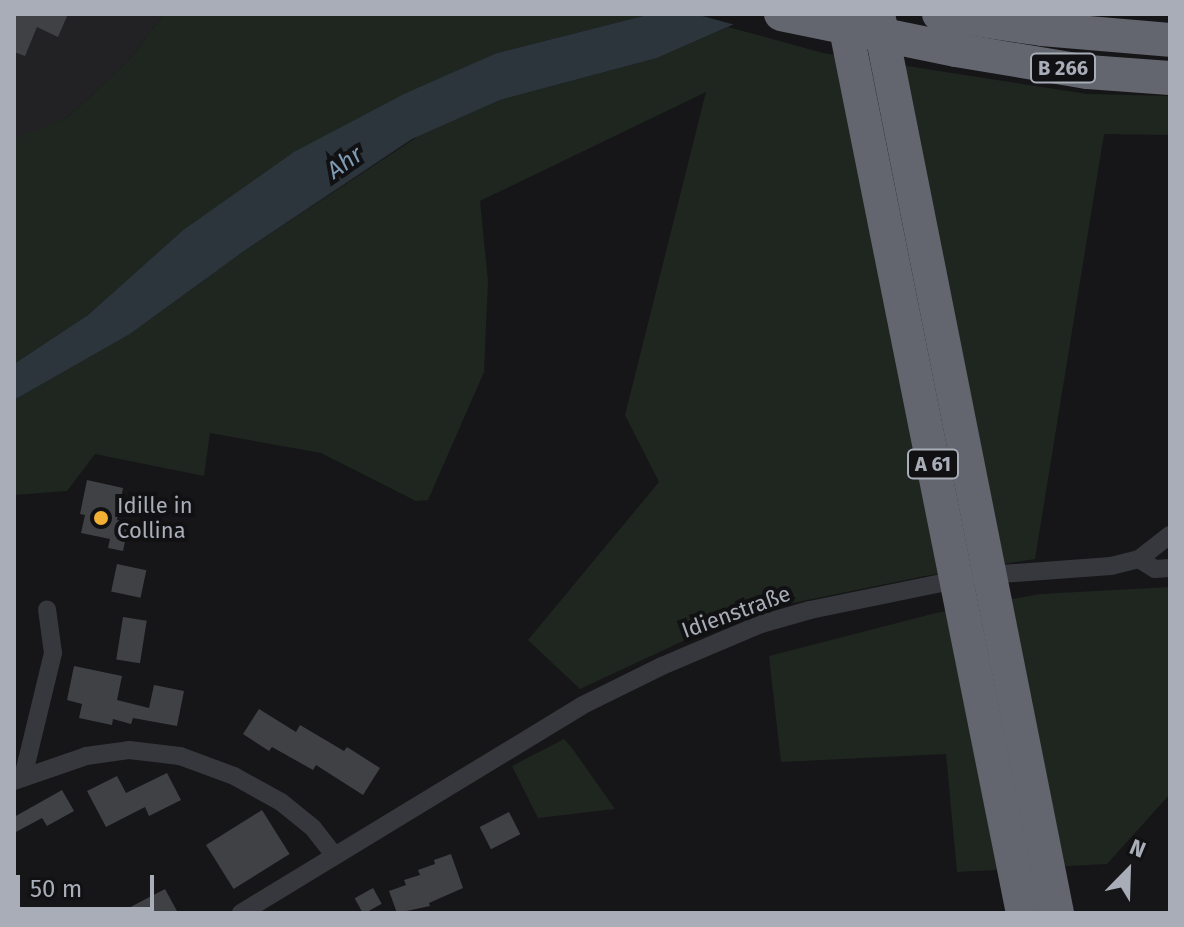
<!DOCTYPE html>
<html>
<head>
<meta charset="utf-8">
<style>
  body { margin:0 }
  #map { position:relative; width:1184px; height:927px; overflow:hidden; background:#161618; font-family:"Fira Sans",sans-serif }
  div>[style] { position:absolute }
  .built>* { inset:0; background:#222225 }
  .green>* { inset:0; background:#1e261f }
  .water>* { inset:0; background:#2c353c }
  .pier>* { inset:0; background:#161618 }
  .building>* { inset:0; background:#404145; transform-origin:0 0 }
  .street>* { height:18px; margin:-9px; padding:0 9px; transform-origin:9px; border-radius:9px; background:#37383d }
  .highway>* { height:34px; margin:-17px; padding:0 17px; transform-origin:17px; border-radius:17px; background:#63666e }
  .highway-bridge>* { height:34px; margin:-17px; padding:0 17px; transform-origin:17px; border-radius:17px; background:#63666e }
  .dots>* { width:22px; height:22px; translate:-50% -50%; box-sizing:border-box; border:4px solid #111113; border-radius:50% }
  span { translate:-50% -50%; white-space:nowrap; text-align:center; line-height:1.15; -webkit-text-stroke:8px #111113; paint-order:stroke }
  .shield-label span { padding:2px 6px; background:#111113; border:2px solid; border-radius:6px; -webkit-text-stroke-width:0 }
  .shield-label { font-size:20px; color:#a8adb8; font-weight:700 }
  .poi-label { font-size:22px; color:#a8adb8 }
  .left { translate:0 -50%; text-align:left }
  .street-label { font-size:22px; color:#a8adb8 }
  .water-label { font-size:24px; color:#7f9bb3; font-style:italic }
  .frame { position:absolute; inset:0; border:16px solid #a8adb8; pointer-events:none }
  .north { position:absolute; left:1088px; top:831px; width:80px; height:80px; -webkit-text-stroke:6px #111113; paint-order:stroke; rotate:23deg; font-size:22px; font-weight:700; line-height:32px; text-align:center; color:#a8adb8 }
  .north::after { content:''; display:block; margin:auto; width:28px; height:36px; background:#a8adb8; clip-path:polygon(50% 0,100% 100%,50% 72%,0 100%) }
  .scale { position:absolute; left:16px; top:875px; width:138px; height:36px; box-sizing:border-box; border:4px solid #a8adb8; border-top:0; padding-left:10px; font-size:24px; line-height:28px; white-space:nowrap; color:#a8adb8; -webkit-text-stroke:6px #111113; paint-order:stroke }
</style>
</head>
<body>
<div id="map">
  <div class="built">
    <i style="clip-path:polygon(14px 14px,164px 14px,130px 59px,68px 117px,14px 140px)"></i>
  </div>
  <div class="green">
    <i style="clip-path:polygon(164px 14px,651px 14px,497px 53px,182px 231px,88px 315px,14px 364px,14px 139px,68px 117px,130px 59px)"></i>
    <i style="clip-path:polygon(728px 27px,823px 53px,1087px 94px,1170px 96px,1170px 135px,1104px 134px,1035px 559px,925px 576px,743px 613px,580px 689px,528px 640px,659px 482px,625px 415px,706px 92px,480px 201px,488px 281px,484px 372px,428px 500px,416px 501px,321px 453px,210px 433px,204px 476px,95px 454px,67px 491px,14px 495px,14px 400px,130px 334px,244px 251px,420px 135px,500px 100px,657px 58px)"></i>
    <i style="clip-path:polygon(1170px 587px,1170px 794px,1107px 864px,957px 872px,946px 754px,781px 762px,769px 656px,936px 613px,1040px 594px)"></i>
    <i style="clip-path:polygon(564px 739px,572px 748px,615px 809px,538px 818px,512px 766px)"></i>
  </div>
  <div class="water">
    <i style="clip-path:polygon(651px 14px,757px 14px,657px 58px,500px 100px,412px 139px,244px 251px,130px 334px,14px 400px,14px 364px,88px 315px,182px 231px,294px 152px,404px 94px,497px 53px)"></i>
  </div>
  <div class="pier">
    <i style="clip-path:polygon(695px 14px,761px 14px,739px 26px)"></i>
  </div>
  <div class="building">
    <i style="clip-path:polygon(14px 14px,68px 14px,58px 37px,37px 27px,25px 56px,14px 52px)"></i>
    <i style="clip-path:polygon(87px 480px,123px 488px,117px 520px,129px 523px,123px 551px,108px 548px,110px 539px,81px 533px,85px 515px,80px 514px)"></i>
    <i style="left:117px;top:564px;width:30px;height:28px;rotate:12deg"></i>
    <i style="left:123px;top:617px;width:24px;height:43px;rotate:9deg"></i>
    <i style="clip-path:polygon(74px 666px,122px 676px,117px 700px,149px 708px,154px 685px,184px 691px,177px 726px,133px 718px,131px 724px,113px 719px,112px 725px,79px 718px,82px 704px,67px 700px)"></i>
    <i style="clip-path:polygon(259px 709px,296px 732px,300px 725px,344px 751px,347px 747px,380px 768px,363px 795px,316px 765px,313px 770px,272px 747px,269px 751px,243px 734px)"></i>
    <i style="clip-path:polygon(167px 773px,181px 800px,149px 816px,145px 807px,106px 827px,87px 791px,117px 776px,126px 793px)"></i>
    <i style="clip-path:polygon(62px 790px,74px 811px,47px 826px,42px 818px,14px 833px,14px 817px)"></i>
    <i style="left:262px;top:810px;width:52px;height:66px;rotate:58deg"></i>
    <i style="left:509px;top:812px;width:25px;height:33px;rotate:63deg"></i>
    <i style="clip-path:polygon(451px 854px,463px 888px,429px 903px,430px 906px,397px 913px,389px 891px,406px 885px,404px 880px,420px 875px,418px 870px,435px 864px,434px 860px)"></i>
    <i style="left:373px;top:888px;width:18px;height:21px;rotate:61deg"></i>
    <i style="clip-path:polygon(165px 889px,178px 913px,119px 913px)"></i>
  </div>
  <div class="street">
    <i style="left:1139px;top:559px;width:19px;rotate:32deg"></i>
    <i style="left:1155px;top:569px;width:15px;rotate:-4deg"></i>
    <i style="left:23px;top:777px;width:128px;rotate:-76.4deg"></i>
    <i style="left:53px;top:653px;width:44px;rotate:-97.8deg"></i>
    <i style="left:14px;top:781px;width:76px;rotate:-19.1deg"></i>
    <i style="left:86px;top:756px;width:43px;rotate:-7.9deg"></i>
    <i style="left:129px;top:750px;width:51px;rotate:6.7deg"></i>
    <i style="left:180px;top:756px;width:58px;rotate:20.3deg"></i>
    <i style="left:234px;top:776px;width:54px;rotate:29deg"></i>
    <i style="left:281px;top:802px;width:41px;rotate:39.1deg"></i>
    <i style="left:313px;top:828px;width:33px;rotate:52deg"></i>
    <i style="left:241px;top:913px;width:398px;rotate:-31.3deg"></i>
    <i style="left:581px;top:706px;width:90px;rotate:-26.3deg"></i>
    <i style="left:662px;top:666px;width:108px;rotate:-23deg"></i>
    <i style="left:761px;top:624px;width:51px;rotate:-15.9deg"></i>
    <i style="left:810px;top:610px;width:168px;rotate:-11.6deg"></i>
    <i style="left:975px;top:576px;width:136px;rotate:-4.2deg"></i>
    <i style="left:1111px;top:566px;width:29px;rotate:-14deg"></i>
    <i style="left:1139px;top:559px;width:39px;rotate:-38deg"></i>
  </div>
  <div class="highway">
    <i style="left:781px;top:14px;width:179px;rotate:11.6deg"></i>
    <i style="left:956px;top:50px;width:134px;rotate:9.5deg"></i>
    <i style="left:1088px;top:72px;width:82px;rotate:4.2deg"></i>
    <i style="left:939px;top:14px;width:104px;rotate:8.3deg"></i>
    <i style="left:1042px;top:29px;width:128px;rotate:4.9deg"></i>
  </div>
  <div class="highway-bridge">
    <i style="left:843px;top:14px;width:917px;rotate:78.68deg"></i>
    <i style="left:878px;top:14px;width:917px;rotate:78.74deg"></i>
  </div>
  <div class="dots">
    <i style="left:101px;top:518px;background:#f2b134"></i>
  </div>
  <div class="shield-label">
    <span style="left:1063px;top:68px">B 266</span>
    <span style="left:933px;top:464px">A 61</span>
  </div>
  <div class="poi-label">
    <span class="left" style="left:117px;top:518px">Idille in<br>Collina</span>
  </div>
  <div class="street-label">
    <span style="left:736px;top:612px;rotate:-20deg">Idienstraße</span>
  </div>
  <div class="water-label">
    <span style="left:345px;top:163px;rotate:-35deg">Ahr</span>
  </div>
  <div class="frame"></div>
  <div class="north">N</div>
  <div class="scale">50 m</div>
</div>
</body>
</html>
